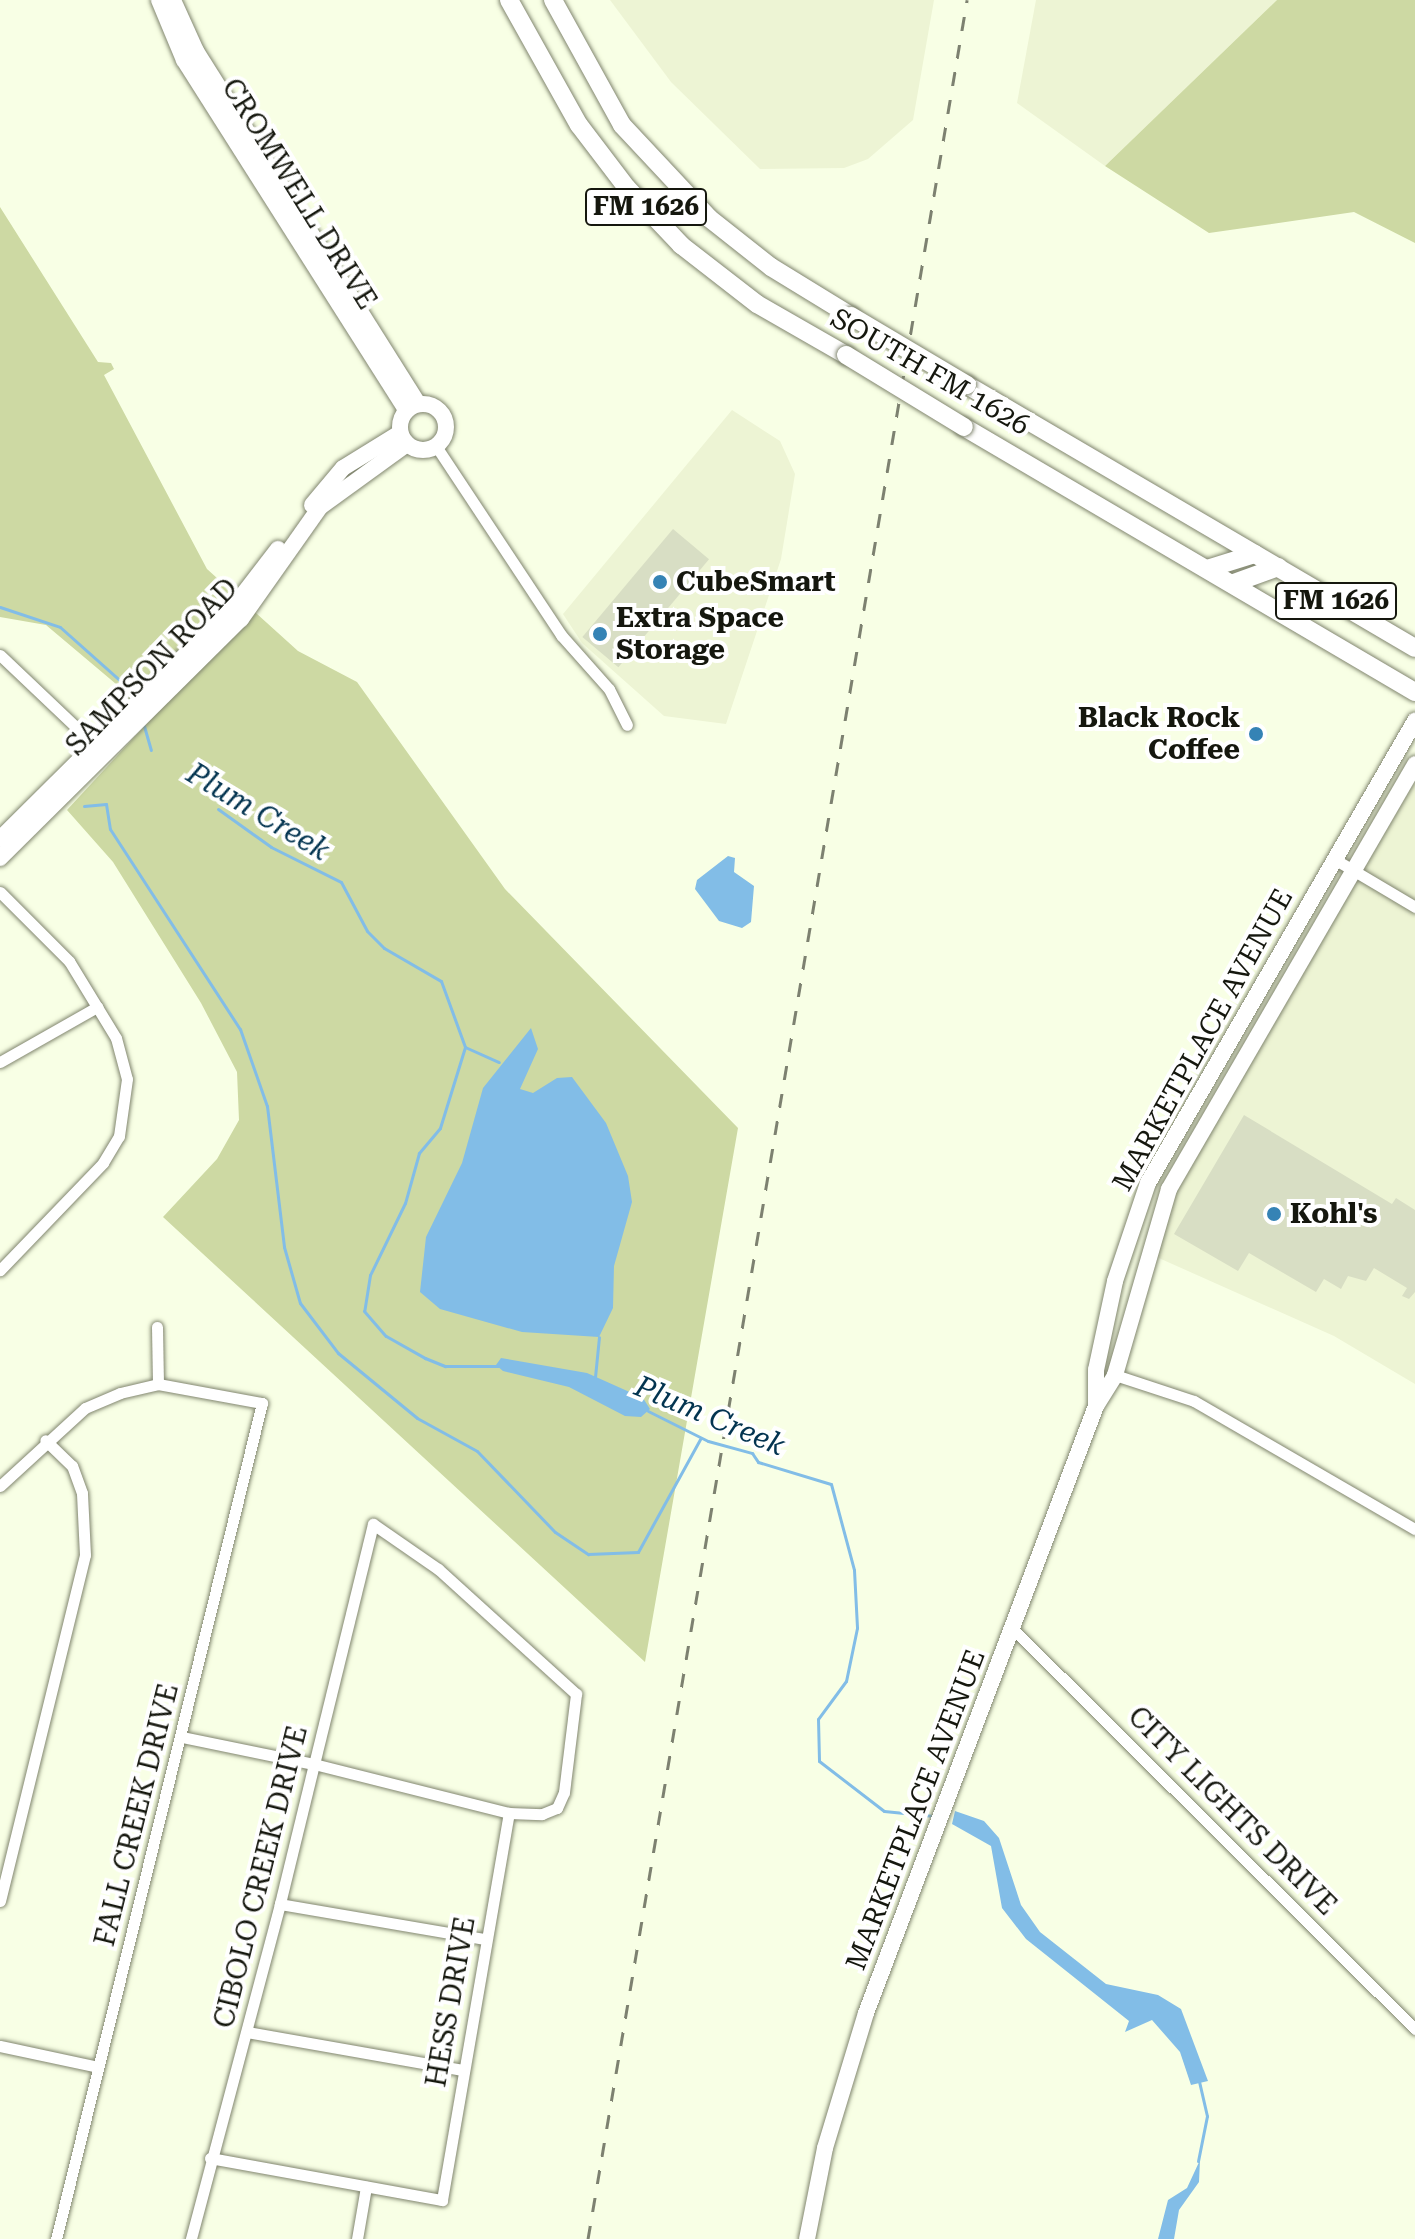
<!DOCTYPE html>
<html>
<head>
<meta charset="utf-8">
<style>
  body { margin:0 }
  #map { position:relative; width:1415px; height:2239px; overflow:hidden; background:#f8ffe5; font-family:"Roboto Serif",serif }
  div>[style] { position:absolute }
  .built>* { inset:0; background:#edf4d4 }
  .green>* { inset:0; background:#cdd9a3 }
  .water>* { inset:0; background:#82bde7 }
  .stream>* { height:3px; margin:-1.5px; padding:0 1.5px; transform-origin:1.5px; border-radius:1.5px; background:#82bde7 }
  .building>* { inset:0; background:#d8dec4; transform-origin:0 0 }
  .roads { filter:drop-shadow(0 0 2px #81866f) drop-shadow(0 0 2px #81866f) }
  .street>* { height:11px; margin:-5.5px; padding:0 5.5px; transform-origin:5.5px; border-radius:5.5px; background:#fff }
  .secondary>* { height:16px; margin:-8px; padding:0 8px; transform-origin:8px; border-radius:8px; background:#fff }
  .secondary>.ring { margin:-8px; padding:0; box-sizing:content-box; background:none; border:16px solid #fff; border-radius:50% }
  .primary>* { height:18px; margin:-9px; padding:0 9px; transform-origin:9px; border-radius:9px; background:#fff }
  .rail>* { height:3px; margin-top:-1.5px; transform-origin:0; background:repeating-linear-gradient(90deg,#7d8170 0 14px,transparent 0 28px) }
  .bridges { filter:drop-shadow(0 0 2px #81866f) drop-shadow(0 0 2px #81866f) }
  .primary-bridge>* { height:18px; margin:-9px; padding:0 9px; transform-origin:9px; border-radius:9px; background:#fff }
  .dots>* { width:22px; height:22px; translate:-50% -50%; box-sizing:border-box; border:4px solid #fff; border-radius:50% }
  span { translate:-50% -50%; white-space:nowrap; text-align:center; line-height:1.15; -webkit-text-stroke:8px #fff; paint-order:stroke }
  .shield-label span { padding:2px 6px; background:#fff; border:2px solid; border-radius:6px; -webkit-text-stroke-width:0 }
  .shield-label { font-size:26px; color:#15170e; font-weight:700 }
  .street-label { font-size:28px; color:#15170e }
  .poi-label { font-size:28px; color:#15170e; font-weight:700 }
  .left { translate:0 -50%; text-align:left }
  .right { translate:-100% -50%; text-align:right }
  .water-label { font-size:30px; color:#033450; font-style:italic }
</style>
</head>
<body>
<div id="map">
  <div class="built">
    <i style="clip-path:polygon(610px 0,934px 0,913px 120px,868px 159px,844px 168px,760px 169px,671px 82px)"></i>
    <i style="clip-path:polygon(1036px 0,1277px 0,1105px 166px,1017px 103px)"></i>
    <i style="clip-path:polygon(732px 410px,780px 441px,795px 474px,781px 559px,726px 724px,664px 716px,582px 643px,563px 614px)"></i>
    <i style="clip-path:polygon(1415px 782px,1415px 1384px,1334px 1336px,1152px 1255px,1184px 1175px)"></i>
  </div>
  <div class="green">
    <i style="clip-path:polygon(1277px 0,1415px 0,1415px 243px,1354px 212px,1209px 233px,1105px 166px)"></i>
    <i style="clip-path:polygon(0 207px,98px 362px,111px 363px,114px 369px,104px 375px,207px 569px,298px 651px,357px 682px,505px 889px,738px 1128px,645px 1662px,163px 1217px,217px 1159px,239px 1120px,237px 1072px,201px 1003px,113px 862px,67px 810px,154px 716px,46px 625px,0 617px)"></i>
  </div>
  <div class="water">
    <i style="clip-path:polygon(728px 856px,735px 858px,734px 872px,754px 886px,751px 922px,742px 928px,719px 921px,695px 889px,697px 880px)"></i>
    <i style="clip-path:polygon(531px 1028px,538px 1049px,520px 1089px,533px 1093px,557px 1078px,572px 1077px,606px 1123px,628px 1176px,632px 1202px,614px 1266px,613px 1308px,599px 1337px,522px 1332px,440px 1309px,420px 1292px,426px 1237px,462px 1163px,483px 1088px)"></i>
    <i style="clip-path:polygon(501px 1358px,587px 1373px,643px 1398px,650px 1409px,641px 1417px,625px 1416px,569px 1387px,503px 1371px,496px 1365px)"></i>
    <i style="clip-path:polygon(955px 1811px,984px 1821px,999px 1838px,1021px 1905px,1040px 1932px,1106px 1984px,1158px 1995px,1181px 2009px,1208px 2081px,1191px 2085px,1180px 2052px,1152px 2020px,1125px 2032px,1129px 2021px,1026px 1939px,1002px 1908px,991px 1846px,952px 1824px)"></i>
    <i style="clip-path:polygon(1200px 2160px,1199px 2182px,1179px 2210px,1174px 2239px,1158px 2239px,1168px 2200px,1187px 2188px)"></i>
  </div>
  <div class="stream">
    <i style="left:0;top:607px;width:63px;rotate:18.4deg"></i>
    <i style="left:60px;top:627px;width:99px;rotate:41.7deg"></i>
    <i style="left:144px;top:726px;width:25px;rotate:74deg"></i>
    <i style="left:84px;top:806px;width:22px;rotate:-5deg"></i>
    <i style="left:106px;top:804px;width:25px;rotate:81deg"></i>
    <i style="left:110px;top:829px;width:239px;rotate:57deg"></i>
    <i style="left:240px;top:1029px;width:82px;rotate:70.7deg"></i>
    <i style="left:267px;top:1106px;width:142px;rotate:83.1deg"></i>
    <i style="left:284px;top:1247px;width:58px;rotate:74.1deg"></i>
    <i style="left:300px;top:1303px;width:63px;rotate:52.8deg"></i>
    <i style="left:338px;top:1353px;width:102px;rotate:39.4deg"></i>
    <i style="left:417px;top:1418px;width:68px;rotate:28.8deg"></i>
    <i style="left:477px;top:1451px;width:112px;rotate:46.1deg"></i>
    <i style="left:555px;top:1532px;width:40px;rotate:34deg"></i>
    <i style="left:588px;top:1554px;width:50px;rotate:-2.3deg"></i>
    <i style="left:638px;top:1552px;width:129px;rotate:-61.2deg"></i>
    <i style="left:218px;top:809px;width:65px;rotate:35.6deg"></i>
    <i style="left:271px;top:847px;width:78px;rotate:26.6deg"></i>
    <i style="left:341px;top:882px;width:55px;rotate:62deg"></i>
    <i style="left:367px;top:931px;width:24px;rotate:45deg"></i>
    <i style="left:384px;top:948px;width:66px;rotate:30.1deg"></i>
    <i style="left:441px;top:981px;width:70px;rotate:70deg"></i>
    <i style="left:465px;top:1047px;width:85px;rotate:107.2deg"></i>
    <i style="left:440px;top:1128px;width:33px;rotate:130deg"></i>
    <i style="left:419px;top:1153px;width:52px;rotate:105.6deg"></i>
    <i style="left:405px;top:1203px;width:80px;rotate:115.9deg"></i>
    <i style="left:370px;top:1275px;width:36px;rotate:99deg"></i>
    <i style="left:364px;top:1311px;width:33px;rotate:49deg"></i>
    <i style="left:386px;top:1336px;width:45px;rotate:29.4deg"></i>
    <i style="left:425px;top:1358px;width:22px;rotate:22deg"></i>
    <i style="left:445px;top:1366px;width:53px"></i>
    <i style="left:465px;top:1047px;width:37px;rotate:24deg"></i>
    <i style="left:595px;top:1377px;width:40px;rotate:-84.3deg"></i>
    <i style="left:648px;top:1411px;width:67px;rotate:26.6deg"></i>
    <i style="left:708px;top:1441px;width:46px;rotate:15.3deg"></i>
    <i style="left:752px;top:1453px;width:11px;rotate:56deg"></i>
    <i style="left:758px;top:1462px;width:76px;rotate:16.8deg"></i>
    <i style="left:831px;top:1484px;width:89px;rotate:75deg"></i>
    <i style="left:854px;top:1570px;width:58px;rotate:87deg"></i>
    <i style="left:857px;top:1628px;width:54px;rotate:101.7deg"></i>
    <i style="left:846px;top:1681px;width:47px;rotate:126.4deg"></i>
    <i style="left:818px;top:1719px;width:42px;rotate:88.6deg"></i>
    <i style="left:819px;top:1761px;width:82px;rotate:37.6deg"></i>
    <i style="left:884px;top:1811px;width:50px;rotate:5.7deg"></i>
    <i style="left:1198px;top:2161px;width:46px;rotate:-78.7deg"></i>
    <i style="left:1207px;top:2116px;width:36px;rotate:-103deg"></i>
  </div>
  <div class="building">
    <i style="left:673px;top:529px;width:47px;height:141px;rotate:40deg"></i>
    <i style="clip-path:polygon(1244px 1115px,1392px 1204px,1396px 1198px,1415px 1210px,1415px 1292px,1409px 1299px,1402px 1296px,1407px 1288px,1374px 1268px,1366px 1281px,1348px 1276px,1341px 1289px,1324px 1279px,1316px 1292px,1249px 1253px,1238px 1271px,1174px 1234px)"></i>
  </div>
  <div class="roads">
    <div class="street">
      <i style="left:436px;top:446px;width:227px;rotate:56.5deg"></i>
      <i style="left:561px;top:635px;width:72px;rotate:48.4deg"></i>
      <i style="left:609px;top:689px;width:40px;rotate:63.4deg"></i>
      <i style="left:0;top:655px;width:135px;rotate:43.5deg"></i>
      <i style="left:1336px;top:860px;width:92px;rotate:30.7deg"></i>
      <i style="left:0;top:892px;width:98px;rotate:45deg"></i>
      <i style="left:69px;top:961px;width:90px;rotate:58.6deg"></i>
      <i style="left:116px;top:1038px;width:42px;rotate:75deg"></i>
      <i style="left:127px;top:1079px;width:58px;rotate:98deg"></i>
      <i style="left:119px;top:1136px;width:31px;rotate:121deg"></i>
      <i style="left:103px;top:1163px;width:149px;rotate:133.9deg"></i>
      <i style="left:0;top:1062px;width:112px;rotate:-29.6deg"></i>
      <i style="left:157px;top:1327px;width:57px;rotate:89deg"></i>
      <i style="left:1112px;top:1374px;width:86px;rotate:18.2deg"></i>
      <i style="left:1194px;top:1401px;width:255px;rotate:30.1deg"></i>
      <i style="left:0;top:1486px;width:115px;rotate:-42.5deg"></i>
      <i style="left:85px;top:1408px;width:38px;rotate:-23deg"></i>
      <i style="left:120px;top:1393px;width:39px;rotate:-13deg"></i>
      <i style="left:158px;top:1384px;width:106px;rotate:10.4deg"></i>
      <i style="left:262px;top:1403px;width:861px;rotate:103.84deg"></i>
      <i style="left:1013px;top:1629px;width:567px;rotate:44.86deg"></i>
      <i style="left:182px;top:1737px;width:135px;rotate:11.6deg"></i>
      <i style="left:314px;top:1764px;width:201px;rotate:14.1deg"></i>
      <i style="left:509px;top:1813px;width:33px;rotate:2deg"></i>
      <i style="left:542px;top:1814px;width:16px;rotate:-22deg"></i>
      <i style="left:557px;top:1808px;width:17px;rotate:-66deg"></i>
      <i style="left:564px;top:1792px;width:99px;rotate:-83deg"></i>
      <i style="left:576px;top:1694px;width:186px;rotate:-137.8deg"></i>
      <i style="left:438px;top:1569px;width:79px;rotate:-145.3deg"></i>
      <i style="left:373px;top:1524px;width:247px;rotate:103.8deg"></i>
      <i style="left:314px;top:1764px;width:144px;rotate:103.7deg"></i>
      <i style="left:280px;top:1904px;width:347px;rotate:104.9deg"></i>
      <i style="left:0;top:1901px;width:356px;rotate:-76.2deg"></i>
      <i style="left:85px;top:1555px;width:62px;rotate:-92.8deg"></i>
      <i style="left:82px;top:1493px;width:29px;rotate:-110deg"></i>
      <i style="left:72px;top:1466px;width:37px;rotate:-136deg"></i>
      <i style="left:280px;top:1904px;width:207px;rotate:9.7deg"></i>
      <i style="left:247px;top:2032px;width:219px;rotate:10deg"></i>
      <i style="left:0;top:2046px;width:100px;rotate:12.1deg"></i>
      <i style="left:210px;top:2158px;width:236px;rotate:10.3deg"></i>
      <i style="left:442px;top:2200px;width:393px;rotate:-80.2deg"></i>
      <i style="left:357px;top:2239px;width:53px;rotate:-80.2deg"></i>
    </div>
    <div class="secondary">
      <i style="left:159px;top:0;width:65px;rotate:67.4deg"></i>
      <i style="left:184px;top:60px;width:414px;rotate:57.6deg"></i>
      <i style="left:173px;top:0;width:56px;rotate:65.7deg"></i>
      <i style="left:196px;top:51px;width:417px;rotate:57.8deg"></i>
      <i class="ring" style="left:400px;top:404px;width:30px;height:30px"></i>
      <i style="left:312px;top:505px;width:48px;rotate:-50deg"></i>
      <i style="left:343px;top:468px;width:67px;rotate:-31.6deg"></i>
      <i style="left:0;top:839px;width:325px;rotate:-44.8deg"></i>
      <i style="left:231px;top:610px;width:77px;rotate:-52.4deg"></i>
      <i style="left:0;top:858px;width:339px;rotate:-44.8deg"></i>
      <i style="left:241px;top:619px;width:137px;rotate:-54.8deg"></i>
      <i style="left:320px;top:507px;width:107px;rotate:-35.9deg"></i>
      <i style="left:1096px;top:1404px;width:34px;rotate:-90deg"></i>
      <i style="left:1096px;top:1370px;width:91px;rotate:-77.9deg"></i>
      <i style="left:1115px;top:1281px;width:103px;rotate:-71.4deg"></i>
      <i style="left:1148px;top:1183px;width:534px;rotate:-59.98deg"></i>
      <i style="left:807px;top:2239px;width:93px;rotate:-78.8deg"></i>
      <i style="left:825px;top:2148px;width:141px;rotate:-73.1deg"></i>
      <i style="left:866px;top:2013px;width:649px;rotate:-69.25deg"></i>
      <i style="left:1096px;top:1406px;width:36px;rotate:-58deg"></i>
      <i style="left:1115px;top:1375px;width:194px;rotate:-73.8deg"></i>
      <i style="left:1169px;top:1189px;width:491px;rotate:-59.9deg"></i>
    </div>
    <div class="primary">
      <i style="left:509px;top:0;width:143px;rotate:60.8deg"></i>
      <i style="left:579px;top:125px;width:79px;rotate:52.7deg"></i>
      <i style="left:627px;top:188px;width:79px;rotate:46.5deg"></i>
      <i style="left:681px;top:245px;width:96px;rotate:37.8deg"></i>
      <i style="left:757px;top:304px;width:103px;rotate:29.8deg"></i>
      <i style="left:553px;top:0;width:143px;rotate:61.1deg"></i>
      <i style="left:622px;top:125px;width:127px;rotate:46.9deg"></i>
      <i style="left:709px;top:218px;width:79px;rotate:38.3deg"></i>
      <i style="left:771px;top:267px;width:94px;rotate:31.5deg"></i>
      <i style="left:967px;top:385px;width:519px;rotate:30.42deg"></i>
      <i style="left:964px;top:427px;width:523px;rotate:30.44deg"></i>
      <i style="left:1210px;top:568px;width:47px;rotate:-17.3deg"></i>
      <i style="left:1234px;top:583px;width:47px;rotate:-20deg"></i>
    </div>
  </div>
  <div class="rail">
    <i style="left:588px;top:2239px;width:2271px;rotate:-80.39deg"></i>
  </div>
  <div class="bridges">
    <div class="primary-bridge">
      <i style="left:851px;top:316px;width:135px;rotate:30.7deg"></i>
      <i style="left:846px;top:355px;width:138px;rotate:31.4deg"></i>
    </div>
  </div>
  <div class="dots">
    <i style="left:660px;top:582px;background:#3583b5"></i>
    <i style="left:600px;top:634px;background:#3583b5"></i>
    <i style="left:1256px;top:734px;background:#3583b5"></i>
    <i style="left:1274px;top:1214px;background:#3583b5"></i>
  </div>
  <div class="shield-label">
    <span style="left:646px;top:207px">FM 1626</span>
    <span style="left:1336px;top:601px">FM 1626</span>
  </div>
  <div class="street-label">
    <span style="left:299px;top:194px;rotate:58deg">CROMWELL DRIVE</span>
    <span style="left:930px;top:372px;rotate:30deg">SOUTH FM 1626</span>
    <span style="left:152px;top:667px;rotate:-46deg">SAMPSON ROAD</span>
    <span style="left:1203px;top:1040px;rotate:-61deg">MARKETPLACE AVENUE</span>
    <span style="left:916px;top:1810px;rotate:-69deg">MARKETPLACE AVENUE</span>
    <span style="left:1232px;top:1811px;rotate:45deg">CITY LIGHTS DRIVE</span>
    <span style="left:137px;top:1815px;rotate:-76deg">FALL CREEK DRIVE</span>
    <span style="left:261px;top:1877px;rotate:-76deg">CIBOLO CREEK DRIVE</span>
    <span style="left:451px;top:2002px;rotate:-80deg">HESS DRIVE</span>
  </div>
  <div class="poi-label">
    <span class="left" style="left:676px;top:582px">CubeSmart</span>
    <span class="left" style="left:616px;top:634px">Extra Space<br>Storage</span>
    <span class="right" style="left:1240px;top:734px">Black Rock<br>Coffee</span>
    <span class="left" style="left:1290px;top:1214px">Kohl's</span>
  </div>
  <div class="water-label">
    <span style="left:258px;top:812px;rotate:31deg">Plum Creek</span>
    <span style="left:710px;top:1416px;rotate:23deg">Plum Creek</span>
  </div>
</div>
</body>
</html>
